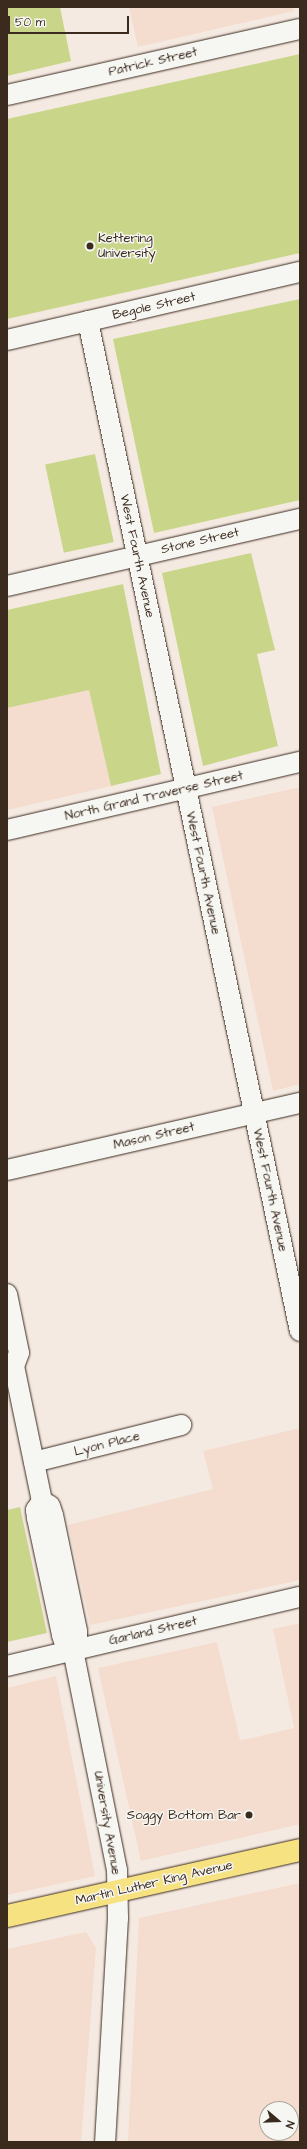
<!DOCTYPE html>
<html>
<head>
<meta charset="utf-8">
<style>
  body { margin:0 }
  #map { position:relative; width:307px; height:2149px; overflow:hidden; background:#f5eae2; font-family:"Architects Daughter",sans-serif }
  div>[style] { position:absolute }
  .built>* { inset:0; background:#f4dcce }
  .green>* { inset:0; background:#c9d689; transform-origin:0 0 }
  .roads { filter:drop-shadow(0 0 1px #3b2a1e) drop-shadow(0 0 1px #3b2a1e) }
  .minor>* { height:20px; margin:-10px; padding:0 10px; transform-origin:10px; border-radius:10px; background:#f6f6f2 }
  .major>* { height:22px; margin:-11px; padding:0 11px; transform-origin:11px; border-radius:11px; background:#f7e281 }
  .dots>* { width:11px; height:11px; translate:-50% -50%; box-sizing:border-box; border:2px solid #f6f6f2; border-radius:50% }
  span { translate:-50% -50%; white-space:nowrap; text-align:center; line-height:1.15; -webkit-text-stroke:3px #f6f6f2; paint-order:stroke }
  .street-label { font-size:13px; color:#3b2a1e }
  .poi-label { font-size:13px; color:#3b2a1e }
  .left { translate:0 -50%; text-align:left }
  .right { translate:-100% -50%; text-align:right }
  .frame { position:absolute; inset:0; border:8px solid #3b2a1e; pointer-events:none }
  .north { position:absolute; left:259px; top:2101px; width:40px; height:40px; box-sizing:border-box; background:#f6f6f2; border:1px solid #aba49d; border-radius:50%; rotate:109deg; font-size:11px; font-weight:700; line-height:16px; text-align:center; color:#3b2a1e }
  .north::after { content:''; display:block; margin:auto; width:14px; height:18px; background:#3b2a1e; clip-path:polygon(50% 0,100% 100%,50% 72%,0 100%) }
  .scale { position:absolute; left:8px; top:16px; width:121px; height:18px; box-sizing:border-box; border:2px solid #3b2a1e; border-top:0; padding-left:5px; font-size:12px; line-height:14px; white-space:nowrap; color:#3b2a1e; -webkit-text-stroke:3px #f6f6f2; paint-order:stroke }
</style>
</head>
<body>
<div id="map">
  <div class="built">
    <i style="clip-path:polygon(129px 7px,293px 7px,294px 11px,138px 47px)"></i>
    <i style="clip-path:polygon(89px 690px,111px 786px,7px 810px,7px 708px)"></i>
    <i style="clip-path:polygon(300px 787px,300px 1084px,273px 1091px,212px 807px)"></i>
    <i style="clip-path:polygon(300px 1428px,300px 1580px,90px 1625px,68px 1525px,213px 1489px,203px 1451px)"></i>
    <i style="clip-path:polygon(300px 1623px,300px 1824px,141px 1861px,98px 1668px,217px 1642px,240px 1740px,252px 1738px,294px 1728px,273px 1629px)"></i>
    <i style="clip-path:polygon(56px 1676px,95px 1876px,7px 1895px,7px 1688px)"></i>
    <i style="clip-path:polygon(evenodd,300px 1883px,300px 2142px,128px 2142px,139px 1918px,300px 1883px,267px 2109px,291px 2109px,291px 2133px,267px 2133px,267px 2109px)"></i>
    <i style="clip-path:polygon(86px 1932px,96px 1948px,81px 2142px,7px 2142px,7px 1949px)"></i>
  </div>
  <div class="green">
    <i style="clip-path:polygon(7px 7px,60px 7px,71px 61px,7px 76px)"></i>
    <i style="clip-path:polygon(300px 54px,300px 253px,7px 319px,7px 119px)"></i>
    <i style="clip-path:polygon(300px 299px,300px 500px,154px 533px,113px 339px)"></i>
    <i style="left:95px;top:454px;width:90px;height:51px;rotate:78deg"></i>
    <i style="clip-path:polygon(251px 553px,275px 650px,257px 654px,278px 746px,203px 766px,162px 573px)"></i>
    <i style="clip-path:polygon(123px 584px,161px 774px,111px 786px,89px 690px,7px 708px,7px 610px)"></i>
    <i style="clip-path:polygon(20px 1507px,47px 1633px,7px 1642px,7px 1510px)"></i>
  </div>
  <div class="roads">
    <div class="minor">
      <i style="left:7px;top:95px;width:300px;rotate:-12.7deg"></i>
      <i style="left:88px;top:321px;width:1032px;rotate:78.15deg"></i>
      <i style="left:7px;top:340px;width:301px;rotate:-13.1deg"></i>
      <i style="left:7px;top:586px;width:301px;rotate:-12.9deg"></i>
      <i style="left:7px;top:830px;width:301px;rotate:-13.1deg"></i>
      <i style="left:7px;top:1170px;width:301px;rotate:-12.9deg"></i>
      <i style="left:7px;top:1294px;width:60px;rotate:78.5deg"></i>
      <i style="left:19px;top:1353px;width:14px;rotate:111deg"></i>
      <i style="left:14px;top:1366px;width:138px;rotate:78.3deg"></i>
      <i style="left:42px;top:1501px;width:11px;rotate:124deg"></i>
      <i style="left:36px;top:1510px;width:8px;rotate:83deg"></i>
      <i style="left:37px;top:1518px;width:120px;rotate:77.9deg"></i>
      <i style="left:62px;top:1635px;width:9px;rotate:72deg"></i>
      <i style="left:65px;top:1644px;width:10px;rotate:37deg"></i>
      <i style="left:73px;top:1650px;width:224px;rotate:78.7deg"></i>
      <i style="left:117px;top:1870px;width:48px;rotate:88.8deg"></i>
      <i style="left:118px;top:1918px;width:224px;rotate:93.3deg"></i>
      <i style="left:34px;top:1462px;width:152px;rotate:-14.1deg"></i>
      <i style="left:42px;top:1501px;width:9px;rotate:32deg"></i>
      <i style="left:50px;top:1506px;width:9px;rotate:72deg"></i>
      <i style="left:53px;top:1515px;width:118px;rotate:78.3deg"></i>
      <i style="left:77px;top:1631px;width:11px;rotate:90deg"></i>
      <i style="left:77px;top:1642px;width:9px;rotate:117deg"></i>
      <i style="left:7px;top:1666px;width:301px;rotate:-13.3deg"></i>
    </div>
    <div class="major">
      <i style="left:7px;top:1916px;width:300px;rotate:-12.7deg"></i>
    </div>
  </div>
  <div class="dots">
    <i style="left:90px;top:246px;background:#3b2a1e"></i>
    <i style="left:249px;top:1815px;background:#3b2a1e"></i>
  </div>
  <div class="street-label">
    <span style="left:153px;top:62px;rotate:-13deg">Patrick Street</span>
    <span style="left:154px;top:306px;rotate:-13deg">Begole Street</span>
    <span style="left:200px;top:541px;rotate:-13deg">Stone Street</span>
    <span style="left:137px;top:556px;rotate:78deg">West Fourth Avenue</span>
    <span style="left:154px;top:796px;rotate:-13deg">North Grand Traverse Street</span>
    <span style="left:203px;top:873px;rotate:78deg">West Fourth Avenue</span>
    <span style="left:154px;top:1136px;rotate:-13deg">Mason Street</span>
    <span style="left:270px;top:1190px;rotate:78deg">West Fourth Avenue</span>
    <span style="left:107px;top:1444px;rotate:-14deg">Lyon Place</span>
    <span style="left:153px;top:1631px;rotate:-13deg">Garland Street</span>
    <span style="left:107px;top:1823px;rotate:80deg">University Avenue</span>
    <span style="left:154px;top:1883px;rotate:-13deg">Martin Luther King Avenue</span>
  </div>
  <div class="poi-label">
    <span class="left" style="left:98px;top:246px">Kettering<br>University</span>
    <span class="right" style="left:241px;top:1815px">Soggy Bottom Bar</span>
  </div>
  <div class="frame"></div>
  <div class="north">N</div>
  <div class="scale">50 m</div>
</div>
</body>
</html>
